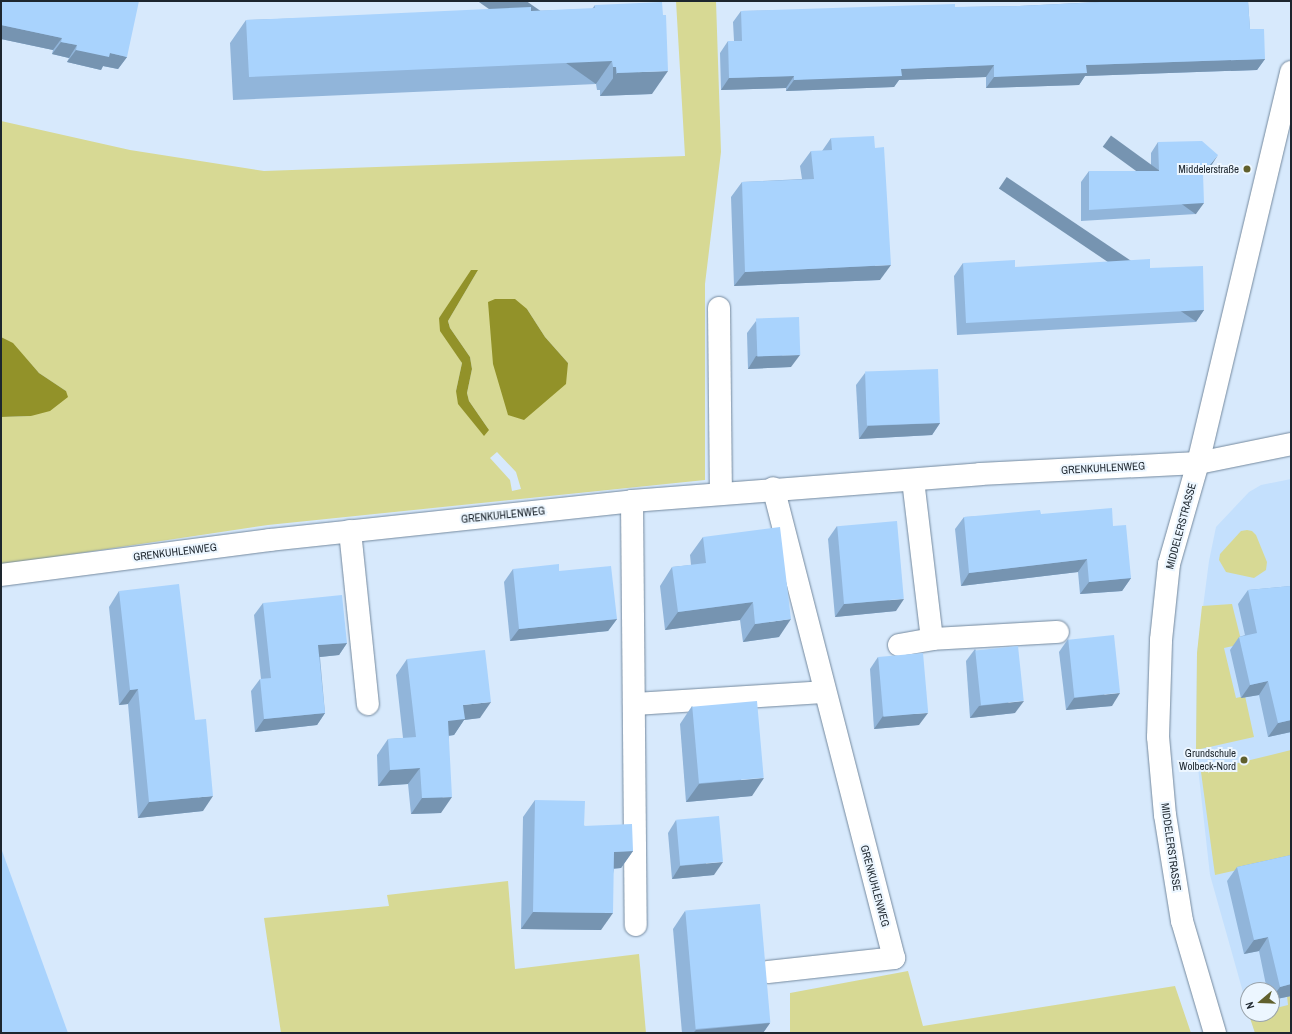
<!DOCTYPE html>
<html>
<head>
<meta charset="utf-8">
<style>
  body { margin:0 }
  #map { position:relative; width:1292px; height:1034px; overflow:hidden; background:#d7e9fc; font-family:"Archivo Narrow",sans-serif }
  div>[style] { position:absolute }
  .built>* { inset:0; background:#c4e0fd }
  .green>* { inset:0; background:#d7d994 }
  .water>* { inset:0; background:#929229 }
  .roads { filter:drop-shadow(0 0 1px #74899e) drop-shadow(0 0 1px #74899e) }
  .minor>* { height:22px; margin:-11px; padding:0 11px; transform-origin:11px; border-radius:11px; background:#fff }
  .wall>* { inset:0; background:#91b5da }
  .shaded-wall>* { inset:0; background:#7694b1; transform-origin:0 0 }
  .building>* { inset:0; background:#a9d3fd; transform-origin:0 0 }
  .dots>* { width:11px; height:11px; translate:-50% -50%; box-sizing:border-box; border:2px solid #ecf6ff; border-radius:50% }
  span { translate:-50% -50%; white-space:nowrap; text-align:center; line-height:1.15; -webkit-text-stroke:4px #ecf6ff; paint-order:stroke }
  .poi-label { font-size:11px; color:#1d262e }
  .right { translate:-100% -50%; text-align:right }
  .street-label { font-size:11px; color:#1d262e }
  .frame { position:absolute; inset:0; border:2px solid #1d262e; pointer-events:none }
  .north { position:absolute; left:1240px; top:982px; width:40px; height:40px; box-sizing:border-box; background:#ecf6ff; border:1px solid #99a3ab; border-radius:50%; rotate:251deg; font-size:11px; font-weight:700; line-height:16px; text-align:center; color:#1d262e }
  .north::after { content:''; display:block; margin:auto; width:14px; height:18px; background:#60602d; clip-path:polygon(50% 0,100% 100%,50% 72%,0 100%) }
</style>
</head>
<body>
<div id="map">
  <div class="built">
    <i style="clip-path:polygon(1291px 479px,1291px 1033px,1255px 1033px,1249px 1014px,1272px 1014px,1272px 990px,1248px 990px,1248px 1010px,1210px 875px,1196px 750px,1197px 653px,1209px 561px,1216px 527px,1249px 492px,1261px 485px)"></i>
  </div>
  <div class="green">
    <i style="clip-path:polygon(evenodd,676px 1px,716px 1px,721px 152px,705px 284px,705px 480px,268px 525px,1px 565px,1px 417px,31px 416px,66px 391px,39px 373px,13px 344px,1px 337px,1px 121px,130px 150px,264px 171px,685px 156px,676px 1px,478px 270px,448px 321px,450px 328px,470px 357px,472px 369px,467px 393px,469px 401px,489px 430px,456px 391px,462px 363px,439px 318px,478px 270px,676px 1px,527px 309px,545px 337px,568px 363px,508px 415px,527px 309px,676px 1px,497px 452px,516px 472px,521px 489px,512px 491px,510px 480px,490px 458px,497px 452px)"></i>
    <i style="clip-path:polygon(1247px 530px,1252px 531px,1256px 535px,1267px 562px,1266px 570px,1254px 578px,1226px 572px,1219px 560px,1220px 554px,1241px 531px)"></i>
    <i style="clip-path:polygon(1232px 604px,1242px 644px,1224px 648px,1236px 698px,1245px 696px,1254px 737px,1196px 750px,1197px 653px,1202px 606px)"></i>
    <i style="clip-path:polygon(1291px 750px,1291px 858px,1215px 875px,1201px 772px)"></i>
    <i style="clip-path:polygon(508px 881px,515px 969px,639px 954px,646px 1033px,281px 1033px,264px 918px,389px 906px,387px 895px)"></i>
    <i style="clip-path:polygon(908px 971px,923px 1026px,1175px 986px,1191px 1033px,790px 1033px,790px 993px)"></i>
    <i style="clip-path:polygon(1291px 995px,1291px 1033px,1255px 1033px,1249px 1015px,1272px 1014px,1272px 1009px,1288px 1005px,1287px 996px)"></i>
  </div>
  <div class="water">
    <i style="clip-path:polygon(471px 270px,478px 270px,448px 321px,450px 328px,470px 357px,472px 369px,467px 393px,469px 401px,489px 430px,484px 436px,458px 404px,456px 391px,462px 363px,440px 331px,439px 318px)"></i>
    <i style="clip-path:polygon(495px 299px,515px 299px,527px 309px,545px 337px,568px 363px,566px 384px,524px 420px,508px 415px,493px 364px,488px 302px)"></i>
    <i style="clip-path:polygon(1px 337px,13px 343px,39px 373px,66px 391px,68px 397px,50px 411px,31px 416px,1px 417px)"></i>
  </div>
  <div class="roads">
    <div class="minor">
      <i style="left:719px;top:308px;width:185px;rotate:89.4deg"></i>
      <i style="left:913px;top:480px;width:160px;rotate:83.2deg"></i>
      <i style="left:632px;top:501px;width:424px;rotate:89.5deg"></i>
      <i style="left:350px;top:531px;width:174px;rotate:84.1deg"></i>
      <i style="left:1px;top:575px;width:271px;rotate:-7.4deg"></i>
      <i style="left:270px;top:540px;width:364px;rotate:-6.1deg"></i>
      <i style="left:632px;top:501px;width:349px;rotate:-4.4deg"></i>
      <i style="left:980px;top:474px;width:218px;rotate:-2.9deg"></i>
      <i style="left:1198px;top:463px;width:95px;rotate:-11.5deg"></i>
      <i style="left:899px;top:645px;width:34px;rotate:-10deg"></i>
      <i style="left:932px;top:639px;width:126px;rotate:-3.2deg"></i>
      <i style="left:634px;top:704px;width:190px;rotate:-3.6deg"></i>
      <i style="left:768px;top:972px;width:127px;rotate:-6.3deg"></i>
      <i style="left:894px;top:958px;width:485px;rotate:-104.4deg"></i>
      <i style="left:1215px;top:1033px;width:117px;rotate:-106.4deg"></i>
      <i style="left:1182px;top:921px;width:107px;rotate:-99.1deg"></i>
      <i style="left:1165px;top:815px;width:78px;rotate:-95.1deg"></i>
      <i style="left:1158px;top:737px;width:97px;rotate:-88.2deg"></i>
      <i style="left:1161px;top:640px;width:76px;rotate:-84deg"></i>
      <i style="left:1169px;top:564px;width:105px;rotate:-74deg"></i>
      <i style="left:1198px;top:463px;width:402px;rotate:-76.6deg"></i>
    </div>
  </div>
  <div class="wall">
    <i style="clip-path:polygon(1px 1px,127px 57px,118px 69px,103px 66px,101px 70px,67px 62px,69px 58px,52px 54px,53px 50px,1px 39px)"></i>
    <i style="clip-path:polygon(1099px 1px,1248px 1px,1250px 29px,1265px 59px,1257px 70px,1085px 76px,1079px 85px,986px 88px,986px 77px,899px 80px,894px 87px,786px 91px,786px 88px,721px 90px,720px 53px,728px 41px,734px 41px,733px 22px,741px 11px,1019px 6px,1098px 2px)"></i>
    <i style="clip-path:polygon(595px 5px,652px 94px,600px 96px,600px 90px,597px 90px,596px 84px,233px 100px,230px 43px,246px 20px,592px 9px)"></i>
    <i style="clip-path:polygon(831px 138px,880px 280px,734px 286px,731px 197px,742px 182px,802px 179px,800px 166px,811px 151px,822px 151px)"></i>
    <i style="clip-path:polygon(1158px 142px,1211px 166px,1203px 175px,1196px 214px,1081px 221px,1081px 182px,1089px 171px,1151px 171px,1151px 153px)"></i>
    <i style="clip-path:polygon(963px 263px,1015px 267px,1150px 268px,1204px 310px,1196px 322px,957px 335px,954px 276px)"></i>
    <i style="clip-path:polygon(756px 321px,791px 367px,748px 369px,747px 333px)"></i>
    <i style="clip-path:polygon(865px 373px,940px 423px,932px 435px,859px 439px,856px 385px)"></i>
    <i style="clip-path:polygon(1041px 514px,1113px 526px,1131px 578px,1122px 591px,1080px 594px,1078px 572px,961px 586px,955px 529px,964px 517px)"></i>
    <i style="clip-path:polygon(837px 526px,896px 611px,835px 617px,828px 539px)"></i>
    <i style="clip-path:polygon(703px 537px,779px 637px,743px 642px,740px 620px,665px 630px,660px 586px,672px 567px,691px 565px,690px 555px)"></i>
    <i style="clip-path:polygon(513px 569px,559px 571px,617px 619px,608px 631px,510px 641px,504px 582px)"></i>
    <i style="clip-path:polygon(1291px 586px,1291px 732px,1268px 737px,1259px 695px,1241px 698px,1230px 650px,1239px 637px,1245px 635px,1238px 604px,1248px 590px)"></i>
    <i style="clip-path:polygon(119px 591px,203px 811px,138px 818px,128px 704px,119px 705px,109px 607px)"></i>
    <i style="clip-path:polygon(263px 603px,347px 643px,339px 655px,320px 657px,325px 713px,317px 725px,255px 732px,251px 691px,260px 679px,261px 679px,254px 615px)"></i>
    <i style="clip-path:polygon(1068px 639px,1112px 706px,1066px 710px,1059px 652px)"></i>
    <i style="clip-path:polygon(975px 649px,1015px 713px,970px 718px,966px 661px)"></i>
    <i style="clip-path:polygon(878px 657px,919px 725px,874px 729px,870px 669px)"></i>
    <i style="clip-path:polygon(407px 659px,480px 718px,464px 720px,454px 735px,449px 736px,441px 813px,411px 814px,408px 784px,378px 786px,377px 755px,388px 739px,403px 738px,396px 675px)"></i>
    <i style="clip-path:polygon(692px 706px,752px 796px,686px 802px,680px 724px)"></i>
    <i style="clip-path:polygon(535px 800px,633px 851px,621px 868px,614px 869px,601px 930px,521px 929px,523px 817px)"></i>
    <i style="clip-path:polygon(676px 820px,714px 875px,672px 879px,668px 833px)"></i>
    <i style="clip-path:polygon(1291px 855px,1291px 996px,1272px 1000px,1272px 990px,1267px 990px,1259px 951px,1244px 954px,1227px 881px,1237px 867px)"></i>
    <i style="clip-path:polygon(685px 911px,770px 1023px,763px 1033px,682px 1033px,673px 929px)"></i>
  </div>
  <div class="shaded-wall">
    <i style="clip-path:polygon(1px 25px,62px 38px,53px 50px,1px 39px)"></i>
    <i style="clip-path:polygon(61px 42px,77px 45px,69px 58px,52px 54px)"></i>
    <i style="clip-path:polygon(76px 50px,110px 53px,127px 57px,118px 69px,103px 66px,101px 70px,67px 62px)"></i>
    <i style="clip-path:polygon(1265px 59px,1257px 70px,1085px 76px,1079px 85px,986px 88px,994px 77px,1086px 65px)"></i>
    <i style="left:612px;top:61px;width:28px;height:363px;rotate:125deg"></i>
    <i style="clip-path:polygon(994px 65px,986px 77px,899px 80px,894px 87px,786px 91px,794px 80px,901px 69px)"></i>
    <i style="left:613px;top:67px;width:3px;height:28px"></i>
    <i style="clip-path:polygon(668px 71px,652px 94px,600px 96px,617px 73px)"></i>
    <i style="clip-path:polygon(794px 76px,786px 88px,721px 90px,729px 78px)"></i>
    <i style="clip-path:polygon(1218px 155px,1211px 166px,1195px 184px,1203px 173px)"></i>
    <i style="left:1204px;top:203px;width:14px;height:115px;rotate:126deg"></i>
    <i style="clip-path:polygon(891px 265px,880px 280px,734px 286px,745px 272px)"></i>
    <i style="left:1204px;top:310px;width:14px;height:238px;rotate:124deg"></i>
    <i style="clip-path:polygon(800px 355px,791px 367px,748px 369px,756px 356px)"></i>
    <i style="clip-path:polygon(940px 423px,932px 435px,859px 439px,868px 426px)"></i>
    <i style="clip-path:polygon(1087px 559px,1078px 572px,961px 586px,969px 573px)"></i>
    <i style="clip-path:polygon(1131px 578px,1122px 591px,1080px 594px,1089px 582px)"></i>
    <i style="clip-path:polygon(904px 599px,896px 611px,835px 617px,844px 604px)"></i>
    <i style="clip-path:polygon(753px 602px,740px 620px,665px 630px,678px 612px)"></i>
    <i style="clip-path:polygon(617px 619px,608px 631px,510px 641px,519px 629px)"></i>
    <i style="clip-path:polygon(791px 619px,779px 637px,743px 642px,755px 624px)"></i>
    <i style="clip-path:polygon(347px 643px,339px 655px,310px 658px,318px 645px)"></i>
    <i style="clip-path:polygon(1268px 681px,1259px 695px,1241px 698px,1250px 685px)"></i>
    <i style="clip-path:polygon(138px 689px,128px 704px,119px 705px,130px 690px)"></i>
    <i style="clip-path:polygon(1120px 693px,1112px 706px,1066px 710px,1074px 698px)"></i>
    <i style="clip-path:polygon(1024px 701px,1015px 713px,970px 718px,979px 706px)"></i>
    <i style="clip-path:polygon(491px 702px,480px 718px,464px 720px,454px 735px,437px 737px,448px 721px,463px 705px)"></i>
    <i style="clip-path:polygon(325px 713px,317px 725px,255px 732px,264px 719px)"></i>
    <i style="clip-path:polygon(928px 713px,919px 725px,874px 729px,883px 716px)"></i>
    <i style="clip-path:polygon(1291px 720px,1291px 732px,1268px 737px,1278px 723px)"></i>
    <i style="clip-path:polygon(420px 768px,408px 784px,378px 786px,390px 770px)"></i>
    <i style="clip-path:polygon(764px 778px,752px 796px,686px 802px,699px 784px)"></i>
    <i style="clip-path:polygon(213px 796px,203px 811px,138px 818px,149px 802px)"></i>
    <i style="clip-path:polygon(452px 797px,441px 813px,411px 814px,422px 798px)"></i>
    <i style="clip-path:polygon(633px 851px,621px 868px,602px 869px,614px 852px)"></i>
    <i style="clip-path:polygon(723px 862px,714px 875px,672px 879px,680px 866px)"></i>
    <i style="clip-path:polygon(533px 912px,613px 913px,601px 930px,521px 929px)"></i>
    <i style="clip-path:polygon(1268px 937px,1259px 951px,1244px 954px,1254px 940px)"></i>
    <i style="clip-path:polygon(1291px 984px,1291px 996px,1272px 1000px,1272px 998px,1280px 987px)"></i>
    <i style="clip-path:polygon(770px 1023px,763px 1033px,693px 1033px,696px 1030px)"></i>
  </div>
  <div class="building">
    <i style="clip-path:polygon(1px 1px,139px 1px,127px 57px,110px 53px,109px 57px,76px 50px,77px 45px,61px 42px,62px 38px,1px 25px)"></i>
    <i style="clip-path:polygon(1101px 1px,1248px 1px,1250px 29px,1264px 29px,1265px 59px,1086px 65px,1087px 73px,994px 77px,994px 65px,901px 69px,902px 76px,794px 80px,794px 76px,729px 78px,728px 41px,742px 41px,741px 11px,955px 4px,955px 7px,1019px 6px,1101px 2px)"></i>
    <i style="clip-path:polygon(662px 2px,663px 15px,666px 15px,668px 71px,617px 73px,616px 67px,613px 67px,612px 61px,249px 77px,246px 20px,531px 7px,531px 11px,595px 8px,595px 5px)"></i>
    <i style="clip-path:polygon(874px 136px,875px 148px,884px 147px,891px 265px,745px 272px,742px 182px,814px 179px,811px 151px,832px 150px,831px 138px)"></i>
    <i style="clip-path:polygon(1202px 141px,1218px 155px,1203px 173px,1204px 203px,1089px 210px,1089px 171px,1159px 171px,1158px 142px)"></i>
    <i style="clip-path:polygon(1150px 259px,1150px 268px,1203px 266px,1204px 310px,966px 323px,963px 263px,1015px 260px,1015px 267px)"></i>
    <i style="left:799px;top:317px;width:38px;height:43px;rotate:88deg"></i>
    <i style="left:938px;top:369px;width:54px;height:73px;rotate:88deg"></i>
    <i style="clip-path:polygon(1112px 508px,1113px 526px,1126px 525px,1131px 578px,1089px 582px,1087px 559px,969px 573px,964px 517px,1040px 510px,1041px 514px)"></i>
    <i style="left:897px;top:521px;width:78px;height:60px;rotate:85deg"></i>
    <i style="clip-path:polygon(780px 527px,791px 619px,755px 624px,753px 602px,678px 612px,672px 567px,706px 563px,703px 537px)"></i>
    <i style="clip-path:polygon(559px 564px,559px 571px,611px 566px,617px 619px,519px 629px,513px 569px)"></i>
    <i style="clip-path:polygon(179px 584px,195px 720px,206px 719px,213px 796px,149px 802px,138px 689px,130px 690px,119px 591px)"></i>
    <i style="clip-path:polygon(1291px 586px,1291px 720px,1278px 723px,1268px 681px,1250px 685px,1239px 637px,1257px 633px,1248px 590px)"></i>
    <i style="clip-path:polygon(342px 595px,347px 643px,318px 645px,325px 713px,264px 719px,260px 679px,271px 678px,263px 603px)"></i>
    <i style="left:1114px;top:635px;width:58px;height:46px;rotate:84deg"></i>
    <i style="left:1018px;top:646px;width:55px;height:43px;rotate:84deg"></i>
    <i style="clip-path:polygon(485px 650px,491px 702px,463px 705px,465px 719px,448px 721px,452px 797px,422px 798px,420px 768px,390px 770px,388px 739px,416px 737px,407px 659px)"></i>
    <i style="left:923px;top:653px;width:60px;height:45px;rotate:85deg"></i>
    <i style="left:757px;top:701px;width:77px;height:65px;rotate:85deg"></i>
    <i style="clip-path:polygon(535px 800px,585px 801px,584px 826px,632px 824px,633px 851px,614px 852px,613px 913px,533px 912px)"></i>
    <i style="left:719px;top:816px;width:46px;height:43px;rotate:85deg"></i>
    <i style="clip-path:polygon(1px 848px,68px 1033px,1px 1033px)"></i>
    <i style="clip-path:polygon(1291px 855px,1291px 984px,1280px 987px,1268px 937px,1254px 940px,1237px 867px)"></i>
    <i style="left:760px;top:904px;width:119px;height:75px;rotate:85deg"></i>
  </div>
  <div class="dots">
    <i style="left:1247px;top:169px;background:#60602d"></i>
    <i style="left:1244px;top:760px;background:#60602d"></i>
  </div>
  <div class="poi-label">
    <span class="right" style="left:1239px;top:169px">Middelerstraße</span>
    <span class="right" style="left:1236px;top:760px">Grundschule<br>Wolbeck-Nord</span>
  </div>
  <div class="street-label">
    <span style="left:1103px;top:468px;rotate:-3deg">GRENKUHLENWEG</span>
    <span style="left:503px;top:515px;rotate:-6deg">GRENKUHLENWEG</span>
    <span style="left:1181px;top:526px;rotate:-75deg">MIDDELERSTRASSE</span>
    <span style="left:175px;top:552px;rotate:-7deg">GRENKUHLENWEG</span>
    <span style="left:1171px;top:847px;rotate:82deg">MIDDELERSTRASSE</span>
    <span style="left:875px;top:886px;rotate:75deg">GRENKUHLENWEG</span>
  </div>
  <div class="frame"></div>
  <div class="north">N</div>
</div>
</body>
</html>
